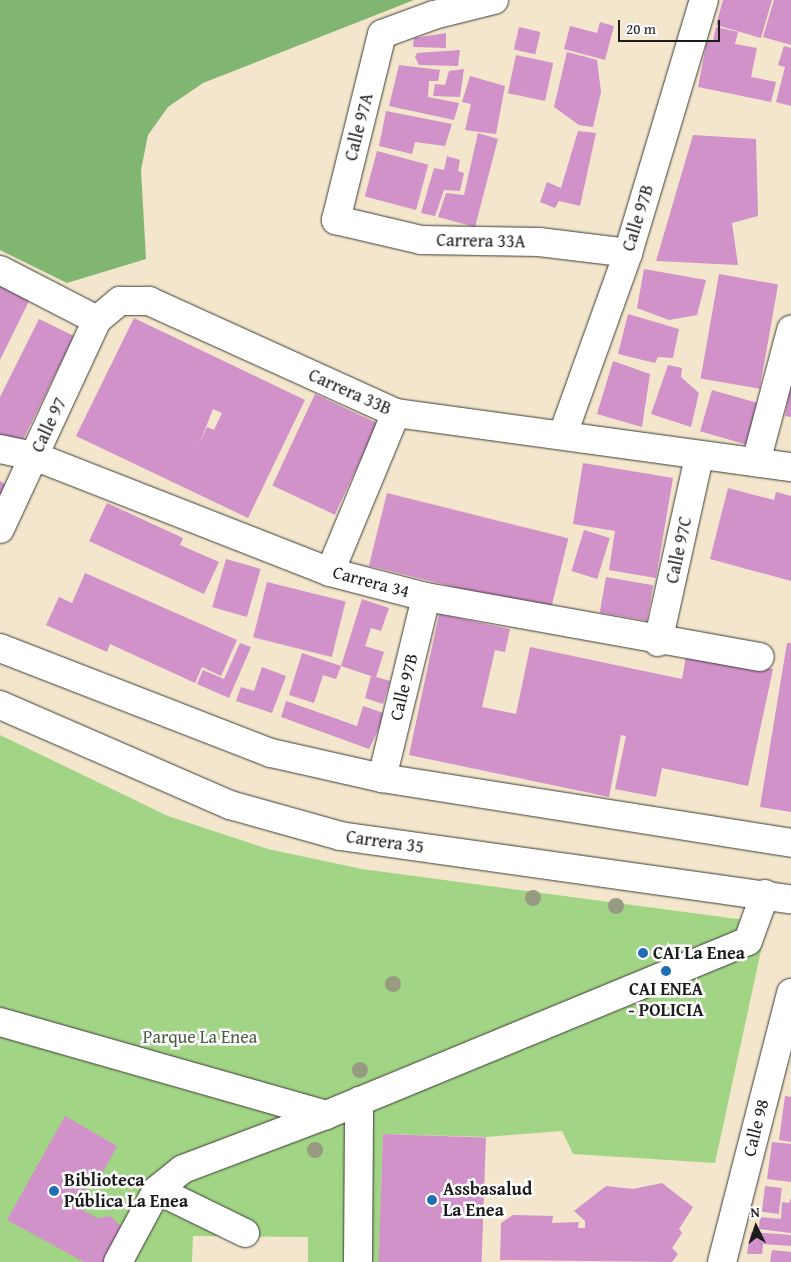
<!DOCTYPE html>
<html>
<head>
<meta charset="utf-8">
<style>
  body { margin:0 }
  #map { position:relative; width:791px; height:1262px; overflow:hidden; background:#f3e6cc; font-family:"Gentium Book Plus",serif }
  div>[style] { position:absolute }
  .green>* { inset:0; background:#a1d585 }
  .forest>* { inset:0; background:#80b672 }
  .building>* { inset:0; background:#d191c9; transform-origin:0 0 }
  .roads { filter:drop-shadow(0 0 1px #3c3a36) drop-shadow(0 0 1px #3c3a36) }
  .minor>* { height:28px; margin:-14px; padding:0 14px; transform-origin:14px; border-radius:14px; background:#fff }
  .trees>* { width:16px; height:16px; margin:-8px; border-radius:50%; background:#979b80 }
  .dots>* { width:14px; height:14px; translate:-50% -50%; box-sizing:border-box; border:2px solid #fff; border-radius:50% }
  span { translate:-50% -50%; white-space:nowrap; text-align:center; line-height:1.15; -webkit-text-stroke:5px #fff; paint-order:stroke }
  .street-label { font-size:18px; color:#1c1c1c }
  .poi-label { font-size:18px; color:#1c1c1c; font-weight:700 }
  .left { translate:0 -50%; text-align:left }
  .park-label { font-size:18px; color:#4b5d41 }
  .north { position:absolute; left:731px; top:1202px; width:50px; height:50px; -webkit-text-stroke:4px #fff; paint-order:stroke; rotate:356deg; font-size:14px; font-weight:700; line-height:20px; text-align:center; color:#1c1c1c }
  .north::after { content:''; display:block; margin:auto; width:18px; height:22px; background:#1c1c1c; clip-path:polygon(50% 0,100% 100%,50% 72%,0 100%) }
  .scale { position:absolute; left:618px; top:20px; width:102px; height:22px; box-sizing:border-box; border:2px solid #1c1c1c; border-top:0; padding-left:6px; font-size:15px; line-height:18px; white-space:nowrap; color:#1c1c1c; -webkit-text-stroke:4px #fff; paint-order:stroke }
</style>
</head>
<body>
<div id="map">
  <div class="green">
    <i style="clip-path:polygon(0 735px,168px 816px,268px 849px,362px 869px,767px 923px,715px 1163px,573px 1154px,562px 1131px,486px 1137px,383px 1134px,379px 1262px,308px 1262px,308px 1237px,193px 1236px,192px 1262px,0 1262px)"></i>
  </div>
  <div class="forest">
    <i style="clip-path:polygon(0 0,414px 0,203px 83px,168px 107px,148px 135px,141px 170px,146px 259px,67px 283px,0 250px)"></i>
  </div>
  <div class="building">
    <i style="clip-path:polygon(723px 0,772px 0,761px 38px,716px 25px)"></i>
    <i style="clip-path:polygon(774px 0,791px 0,791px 45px,763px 37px)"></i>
    <i style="clip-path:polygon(600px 22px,614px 26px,605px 60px,564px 49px,570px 26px,597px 33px)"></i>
    <i style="left:519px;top:27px;width:22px;height:23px;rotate:13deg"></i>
    <i style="clip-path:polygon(716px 27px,738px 32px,735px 44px,757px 48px,751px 77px,776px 82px,771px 102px,698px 87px,707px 40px,713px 41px)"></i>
    <i style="clip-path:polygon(446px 33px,446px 48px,413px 47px,414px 38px)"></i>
    <i style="clip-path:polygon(784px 46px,791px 48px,791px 106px,776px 102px,785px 67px,778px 65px)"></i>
    <i style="clip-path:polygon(460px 50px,458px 66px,419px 65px,415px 57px,417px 53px)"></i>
    <i style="clip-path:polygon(567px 52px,597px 60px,601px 92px,593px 127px,579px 125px,554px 107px)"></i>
    <i style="left:516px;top:55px;width:38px;height:39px;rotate:12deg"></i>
    <i style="clip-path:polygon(399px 65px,440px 70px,438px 81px,429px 81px,428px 97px,459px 103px,454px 120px,389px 106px)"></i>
    <i style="clip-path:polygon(464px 69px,460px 97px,433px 96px,435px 84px,445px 85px,449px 71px)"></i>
    <i style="clip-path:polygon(470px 76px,505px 86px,496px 134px,465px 130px,471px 104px,462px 102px)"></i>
    <i style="clip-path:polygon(386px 111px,452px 124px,445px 146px,415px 142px,412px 154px,379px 146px)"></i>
    <i style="clip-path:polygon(578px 131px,596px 133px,580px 206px,559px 201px,555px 208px,540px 202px,547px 182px,561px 188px)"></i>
    <i style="clip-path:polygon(478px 133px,498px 139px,475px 227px,438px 217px,446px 193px,464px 195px)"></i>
    <i style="clip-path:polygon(693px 135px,756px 139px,758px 216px,732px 223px,738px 265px,656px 261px)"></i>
    <i style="left:377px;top:151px;width:53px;height:47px;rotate:15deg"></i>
    <i style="clip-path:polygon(447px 156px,460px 160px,458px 171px,464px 173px,460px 191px,444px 190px,435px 216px,421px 213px,434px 168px,444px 170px)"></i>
    <i style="clip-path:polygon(644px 269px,706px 280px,697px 315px,669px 320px,637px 308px)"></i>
    <i style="left:719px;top:274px;width:60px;height:106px;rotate:10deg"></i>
    <i style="clip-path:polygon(0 282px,31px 297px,0 360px)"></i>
    <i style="clip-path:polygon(628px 314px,679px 329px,673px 358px,658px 357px,655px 363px,618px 354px)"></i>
    <i style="clip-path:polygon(evenodd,134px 318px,305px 400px,248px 518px,76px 436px,134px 318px,213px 409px,222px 413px,214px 430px,207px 427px,199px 445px,213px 409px)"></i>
    <i style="clip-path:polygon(39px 319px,74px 336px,20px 446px,0 437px,0 397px)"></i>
    <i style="clip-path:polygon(613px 361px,650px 374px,642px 427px,597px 414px)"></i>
    <i style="clip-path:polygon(668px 365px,682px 368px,681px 377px,699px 393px,691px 427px,651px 414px)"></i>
    <i style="clip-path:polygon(790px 388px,791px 388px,791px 417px,785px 416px)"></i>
    <i style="left:712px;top:390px;width:52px;height:43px;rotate:16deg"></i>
    <i style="left:315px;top:394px;width:69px;height:101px;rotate:25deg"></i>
    <i style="clip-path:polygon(583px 463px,673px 478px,656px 578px,609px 570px,615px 531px,573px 524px)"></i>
    <i style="clip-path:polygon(0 481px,7px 485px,0 497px)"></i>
    <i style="clip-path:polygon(728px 488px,774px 500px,776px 492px,791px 496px,791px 581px,710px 559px)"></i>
    <i style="left:387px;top:493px;width:187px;height:75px;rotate:14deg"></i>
    <i style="clip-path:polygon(107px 503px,183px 538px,180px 545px,219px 562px,204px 594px,89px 541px)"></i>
    <i style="left:584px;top:530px;width:27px;height:43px;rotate:17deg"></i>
    <i style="left:226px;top:559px;width:36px;height:50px;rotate:16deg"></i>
    <i style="clip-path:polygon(85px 573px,237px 640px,221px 676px,202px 667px,195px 683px,110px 644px,107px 652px,46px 625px,59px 597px,72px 603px)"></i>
    <i style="left:606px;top:577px;width:48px;height:36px;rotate:10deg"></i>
    <i style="left:267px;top:582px;width:81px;height:57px;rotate:14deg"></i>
    <i style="clip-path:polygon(362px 599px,389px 608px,381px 631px,371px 628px,365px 646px,384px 652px,376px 677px,390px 681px,383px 704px,365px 698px,371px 676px,341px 666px,336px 679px,323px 675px,314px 703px,289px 695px,302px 653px,341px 666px)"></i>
    <i style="clip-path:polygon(439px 614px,510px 629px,505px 652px,495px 650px,482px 707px,516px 714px,530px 647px,682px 679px,687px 651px,773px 669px,748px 786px,662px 768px,656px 797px,615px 789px,626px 736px,621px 735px,609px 797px,409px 755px)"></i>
    <i style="clip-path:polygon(240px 643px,251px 647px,229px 698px,197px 684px,203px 670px,224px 679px)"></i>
    <i style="clip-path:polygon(787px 643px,791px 643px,791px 812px,760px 807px)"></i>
    <i style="clip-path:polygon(262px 667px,286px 676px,272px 713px,236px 701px,241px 687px,254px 691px)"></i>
    <i style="clip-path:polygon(286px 701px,357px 726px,363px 706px,386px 714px,369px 749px,281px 717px)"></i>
    <i style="clip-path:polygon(785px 1096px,791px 1097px,791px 1142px,779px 1140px)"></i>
    <i style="clip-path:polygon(65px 1116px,117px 1146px,102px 1174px,92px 1171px,79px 1208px,97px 1218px,110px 1216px,124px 1229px,118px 1262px,84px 1262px,7px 1220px)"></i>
    <i style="left:383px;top:1134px;width:103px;height:128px;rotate:2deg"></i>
    <i style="clip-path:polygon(772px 1142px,791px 1144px,791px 1182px,767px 1179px)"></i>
    <i style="clip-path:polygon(662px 1183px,693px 1207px,679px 1229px,682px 1233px,672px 1248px,678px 1254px,672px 1262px,500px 1260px,501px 1223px,513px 1215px,553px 1216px,552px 1223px,579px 1222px,578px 1228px,585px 1228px,585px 1221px,574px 1211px,606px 1186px,633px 1189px)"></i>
    <i style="left:765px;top:1186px;width:17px;height:26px;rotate:7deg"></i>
    <i style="clip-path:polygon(791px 1198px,791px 1233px,759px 1229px,760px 1217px,781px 1219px,782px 1202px,789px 1203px)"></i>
    <i style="clip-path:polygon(751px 1232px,791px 1235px,791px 1246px,763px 1244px,762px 1254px,747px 1254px)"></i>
    <i style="clip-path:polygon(772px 1250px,791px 1252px,791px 1262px,770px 1262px)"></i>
  </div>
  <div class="roads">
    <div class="minor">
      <i style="left:494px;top:0;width:62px;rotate:166deg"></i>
      <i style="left:434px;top:15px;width:55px;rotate:159.9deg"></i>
      <i style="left:382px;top:34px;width:192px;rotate:103.9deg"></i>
      <i style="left:336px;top:220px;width:87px;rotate:13.2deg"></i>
      <i style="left:421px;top:240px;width:118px;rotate:1deg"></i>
      <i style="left:539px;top:242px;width:90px;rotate:7deg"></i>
      <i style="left:0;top:270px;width:109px;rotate:27.3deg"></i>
      <i style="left:97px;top:320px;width:30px;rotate:-40deg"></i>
      <i style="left:120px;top:301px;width:29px"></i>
      <i style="left:149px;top:301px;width:271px;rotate:24.4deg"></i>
      <i style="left:396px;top:413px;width:399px;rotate:7.8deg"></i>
      <i style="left:563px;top:434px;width:192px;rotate:-70.2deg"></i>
      <i style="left:628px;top:253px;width:264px;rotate:-73.3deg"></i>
      <i style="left:0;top:449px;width:35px;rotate:12deg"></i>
      <i style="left:34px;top:456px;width:318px;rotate:21.4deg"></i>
      <i style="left:330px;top:572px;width:99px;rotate:14.6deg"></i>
      <i style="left:426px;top:597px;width:339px;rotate:10.2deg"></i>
      <i style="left:756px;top:462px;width:137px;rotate:-75.1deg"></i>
      <i style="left:0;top:529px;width:230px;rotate:-65.1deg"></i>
      <i style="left:330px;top:572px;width:172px;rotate:-67.5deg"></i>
      <i style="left:658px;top:642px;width:189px;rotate:-77.5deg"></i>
      <i style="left:0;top:648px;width:291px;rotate:21.2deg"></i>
      <i style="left:271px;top:753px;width:114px;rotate:12.7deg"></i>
      <i style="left:382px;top:778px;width:414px;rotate:9deg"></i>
      <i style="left:0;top:705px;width:251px;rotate:23.5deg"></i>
      <i style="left:230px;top:805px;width:114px;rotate:15.7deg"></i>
      <i style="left:340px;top:836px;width:455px;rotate:8deg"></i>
      <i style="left:382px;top:778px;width:186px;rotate:-76.3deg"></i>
      <i style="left:0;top:1022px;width:339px;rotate:15.9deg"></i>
      <i style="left:326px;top:1115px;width:456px;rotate:-22.4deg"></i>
      <i style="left:748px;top:941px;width:50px;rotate:-70.1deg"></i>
      <i style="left:157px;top:1190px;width:98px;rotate:26deg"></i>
      <i style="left:118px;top:1262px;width:82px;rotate:-61.6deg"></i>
      <i style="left:157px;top:1190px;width:33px;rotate:-39deg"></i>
      <i style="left:183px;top:1169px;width:153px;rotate:-20.7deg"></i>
      <i style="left:358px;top:1262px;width:161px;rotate:-89.6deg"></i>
      <i style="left:722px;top:1262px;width:278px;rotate:-75.6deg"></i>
    </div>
  </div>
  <div class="trees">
    <i style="left:533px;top:898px"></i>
    <i style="left:616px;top:906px"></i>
    <i style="left:393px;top:984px"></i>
    <i style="left:360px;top:1070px"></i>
    <i style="left:315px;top:1150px"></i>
  </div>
  <div class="dots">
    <i style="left:643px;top:953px;background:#1f6fb2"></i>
    <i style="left:666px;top:971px;background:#1f6fb2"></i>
    <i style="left:54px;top:1191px;background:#1f6fb2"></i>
    <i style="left:432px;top:1200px;background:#1f6fb2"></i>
  </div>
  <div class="street-label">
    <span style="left:359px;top:127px;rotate:-76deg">Calle 97A</span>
    <span style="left:638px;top:218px;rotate:-73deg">Calle 97B</span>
    <span style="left:481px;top:241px;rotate:1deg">Carrera 33A</span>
    <span style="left:350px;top:392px;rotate:24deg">Carrera 33B</span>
    <span style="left:49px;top:425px;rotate:-65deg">Calle 97</span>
    <span style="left:679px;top:550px;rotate:-78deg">Calle 97C</span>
    <span style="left:371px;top:582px;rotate:15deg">Carrera 34</span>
    <span style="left:404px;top:687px;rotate:-76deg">Calle 97B</span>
    <span style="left:385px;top:842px;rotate:8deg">Carrera 35</span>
    <span style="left:756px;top:1128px;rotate:-76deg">Calle 98</span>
  </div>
  <div class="poi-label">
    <span class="left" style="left:653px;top:953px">CAI La Enea</span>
    <span style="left:666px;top:1000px">CAI ENEA<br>- POLICIA</span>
    <span class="left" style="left:64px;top:1191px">Biblioteca<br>Pública La Enea</span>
    <span class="left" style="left:443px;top:1200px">Assbasalud<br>La Enea</span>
  </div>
  <div class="park-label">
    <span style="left:200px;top:1037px">Parque La Enea</span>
  </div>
  <div class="north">N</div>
  <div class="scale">20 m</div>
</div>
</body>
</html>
